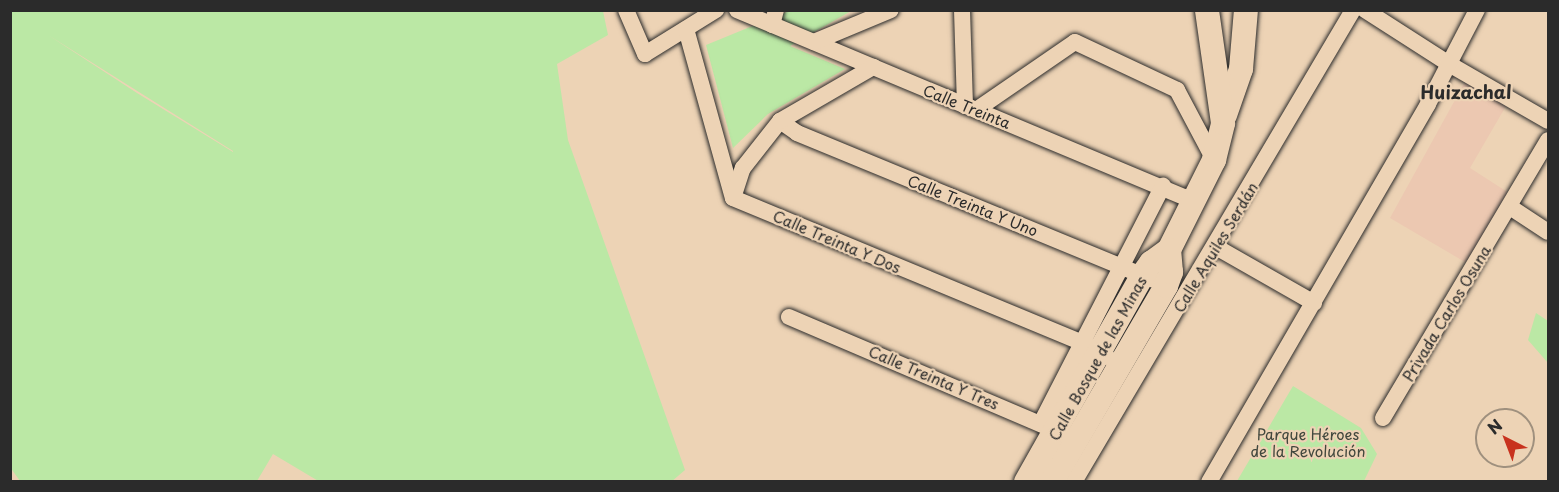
<!DOCTYPE html>
<html>
<head>
<meta charset="utf-8">
<style>
  body { margin:0 }
  #map { position:relative; width:1559px; height:492px; overflow:hidden; background:#edd3b5; font-family:"Playpen Sans",sans-serif }
  div>[style] { position:absolute }
  .built>* { inset:0; background:#ecc8b1 }
  .green>* { inset:0; background:#bbe8a5 }
  .roads { filter:drop-shadow(0 0 2px #2b2b2b) drop-shadow(0 0 2px #2b2b2b) }
  .street>* { height:16px; margin:-8px; padding:0 8px; transform-origin:8px; border-radius:8px; background:#edd3b5 }
  .secondary>* { height:24px; margin:-12px; padding:0 12px; transform-origin:12px; border-radius:12px; background:#edd3b5 }
  span { translate:-50% -50%; white-space:nowrap; text-align:center; line-height:1.15; -webkit-text-stroke:4.5px #edd3b5; paint-order:stroke }
  .street-label { font-size:15px; color:#2b2b2b }
  .park-label { font-size:15px; color:#41473d }
  .quarter-label { font-size:18px; color:#2b2b2b; font-weight:700 }
  .frame { position:absolute; inset:0; border:12px solid #2b2b2b; pointer-events:none }
  .north { position:absolute; left:1475px; top:408px; width:60px; height:60px; box-sizing:border-box; background:#edd3b5; border:2px solid #9f907e; border-radius:50%; rotate:318deg; font-size:16px; font-weight:700; line-height:24px; text-align:center; color:#2b2b2b }
  .north::after { content:''; display:block; margin:auto; width:21px; height:27px; background:#c8321e; clip-path:polygon(50% 0,100% 100%,50% 72%,0 100%) }
</style>
</head>
<body>
<div id="map">
  <div class="built">
    <i style="clip-path:polygon(1466px 80px,1506px 106px,1470px 168px,1512px 195px,1470px 265px,1390px 218px)"></i>
  </div>
  <div class="green">
    <i style="clip-path:polygon(evenodd,11px 10px,603px 11px,608px 35px,557px 64px,568px 140px,685px 470px,671px 482px,320px 482px,273px 454px,257px 481px,20px 481px,10px 467px,11px 10px,48px 35px,233px 151px,233px 152px,137px 93px,48px 35px)"></i>
    <i style="clip-path:polygon(789px 11px,851px 11px,790px 46px,845px 69px,768px 114px,733px 148px,706px 45px)"></i>
    <i style="clip-path:polygon(1536px 313px,1548px 321px,1548px 363px,1528px 340px)"></i>
    <i style="clip-path:polygon(1293px 386px,1361px 428px,1377px 454px,1364px 481px,1237px 481px)"></i>
  </div>
  <div class="roads">
    <div class="street">
      <i style="left:626px;top:10px;width:48px;rotate:66.6deg"></i>
      <i style="left:645px;top:54px;width:84px;rotate:-31.8deg"></i>
      <i style="left:737px;top:10px;width:498px;rotate:22.7deg"></i>
      <i style="left:962px;top:10px;width:96px;rotate:88.2deg"></i>
      <i style="left:1365px;top:10px;width:100px;rotate:32.7deg"></i>
      <i style="left:1449px;top:64px;width:114px;rotate:29.9deg"></i>
      <i style="left:772px;top:25px;width:16px;rotate:-75deg"></i>
      <i style="left:686px;top:29px;width:175px;rotate:74.5deg"></i>
      <i style="left:814px;top:42px;width:83px;rotate:-22.6deg"></i>
      <i style="left:976px;top:110px;width:120px;rotate:-34.5deg"></i>
      <i style="left:1075px;top:42px;width:113px;rotate:25.2deg"></i>
      <i style="left:1177px;top:90px;width:79px;rotate:62.1deg"></i>
      <i style="left:780px;top:121px;width:21px;rotate:35deg"></i>
      <i style="left:797px;top:133px;width:384px;rotate:22.4deg"></i>
      <i style="left:733px;top:198px;width:379px;rotate:22.5deg"></i>
      <i style="left:1083px;top:343px;width:28px;rotate:30deg"></i>
      <i style="left:733px;top:198px;width:32px;rotate:-72deg"></i>
      <i style="left:743px;top:168px;width:60px;rotate:-51.8deg"></i>
      <i style="left:780px;top:121px;width:108px;rotate:-30.1deg"></i>
      <i style="left:1510px;top:207px;width:45px;rotate:33.3deg"></i>
      <i style="left:1216px;top:247px;width:113px;rotate:29.7deg"></i>
      <i style="left:789px;top:317px;width:300px;rotate:23.1deg"></i>
      <i style="left:1383px;top:418px;width:323px;rotate:-59.3deg"></i>
      <i style="left:1041px;top:423px;width:267px;rotate:-62.8deg"></i>
      <i style="left:1074px;top:482px;width:548px;rotate:-59.41deg"></i>
      <i style="left:1209px;top:482px;width:437px;rotate:-59.9deg"></i>
      <i style="left:1428px;top:104px;width:106px;rotate:-62.5deg"></i>
    </div>
    <div class="secondary">
      <i style="left:1225px;top:115px;width:49px;rotate:-70.8deg"></i>
      <i style="left:1241px;top:69px;width:59px;rotate:-85.2deg"></i>
      <i style="left:1026px;top:482px;width:239px;rotate:-60.6deg"></i>
      <i style="left:1143px;top:274px;width:14px;rotate:-54deg"></i>
      <i style="left:1151px;top:263px;width:22px;rotate:-36deg"></i>
      <i style="left:1169px;top:250px;width:101px;rotate:-63.4deg"></i>
      <i style="left:1214px;top:160px;width:38px;rotate:-76deg"></i>
      <i style="left:1223px;top:123px;width:114px;rotate:-98.1deg"></i>
      <i style="left:1052px;top:482px;width:227px;rotate:-59.8deg"></i>
      <i style="left:1166px;top:286px;width:15px;rotate:-70deg"></i>
      <i style="left:1171px;top:272px;width:22px;rotate:-95deg"></i>
    </div>
  </div>
  <div class="street-label">
    <span style="left:967px;top:106px;rotate:22deg">Calle Treinta</span>
    <span style="left:973px;top:205px;rotate:22deg">Calle Treinta Y Uno</span>
    <span style="left:837px;top:241px;rotate:23deg">Calle Treinta Y Dos</span>
    <span style="left:1215px;top:247px;rotate:-59deg">Calle Aquiles Serdán</span>
    <span style="left:1446px;top:313px;rotate:-59deg">Privada Carlos Osuna</span>
    <span style="left:1097px;top:358px;rotate:-61deg">Calle Bosque de las Minas</span>
    <span style="left:934px;top:377px;rotate:23deg">Calle Treinta Y Tres</span>
  </div>
  <div class="park-label">
    <span style="left:1308px;top:442px">Parque Héroes<br>de la Revolución</span>
  </div>
  <div class="quarter-label">
    <span style="left:1466px;top:92px">Huizachal</span>
  </div>
  <div class="frame"></div>
  <div class="north">N</div>
</div>
</body>
</html>
